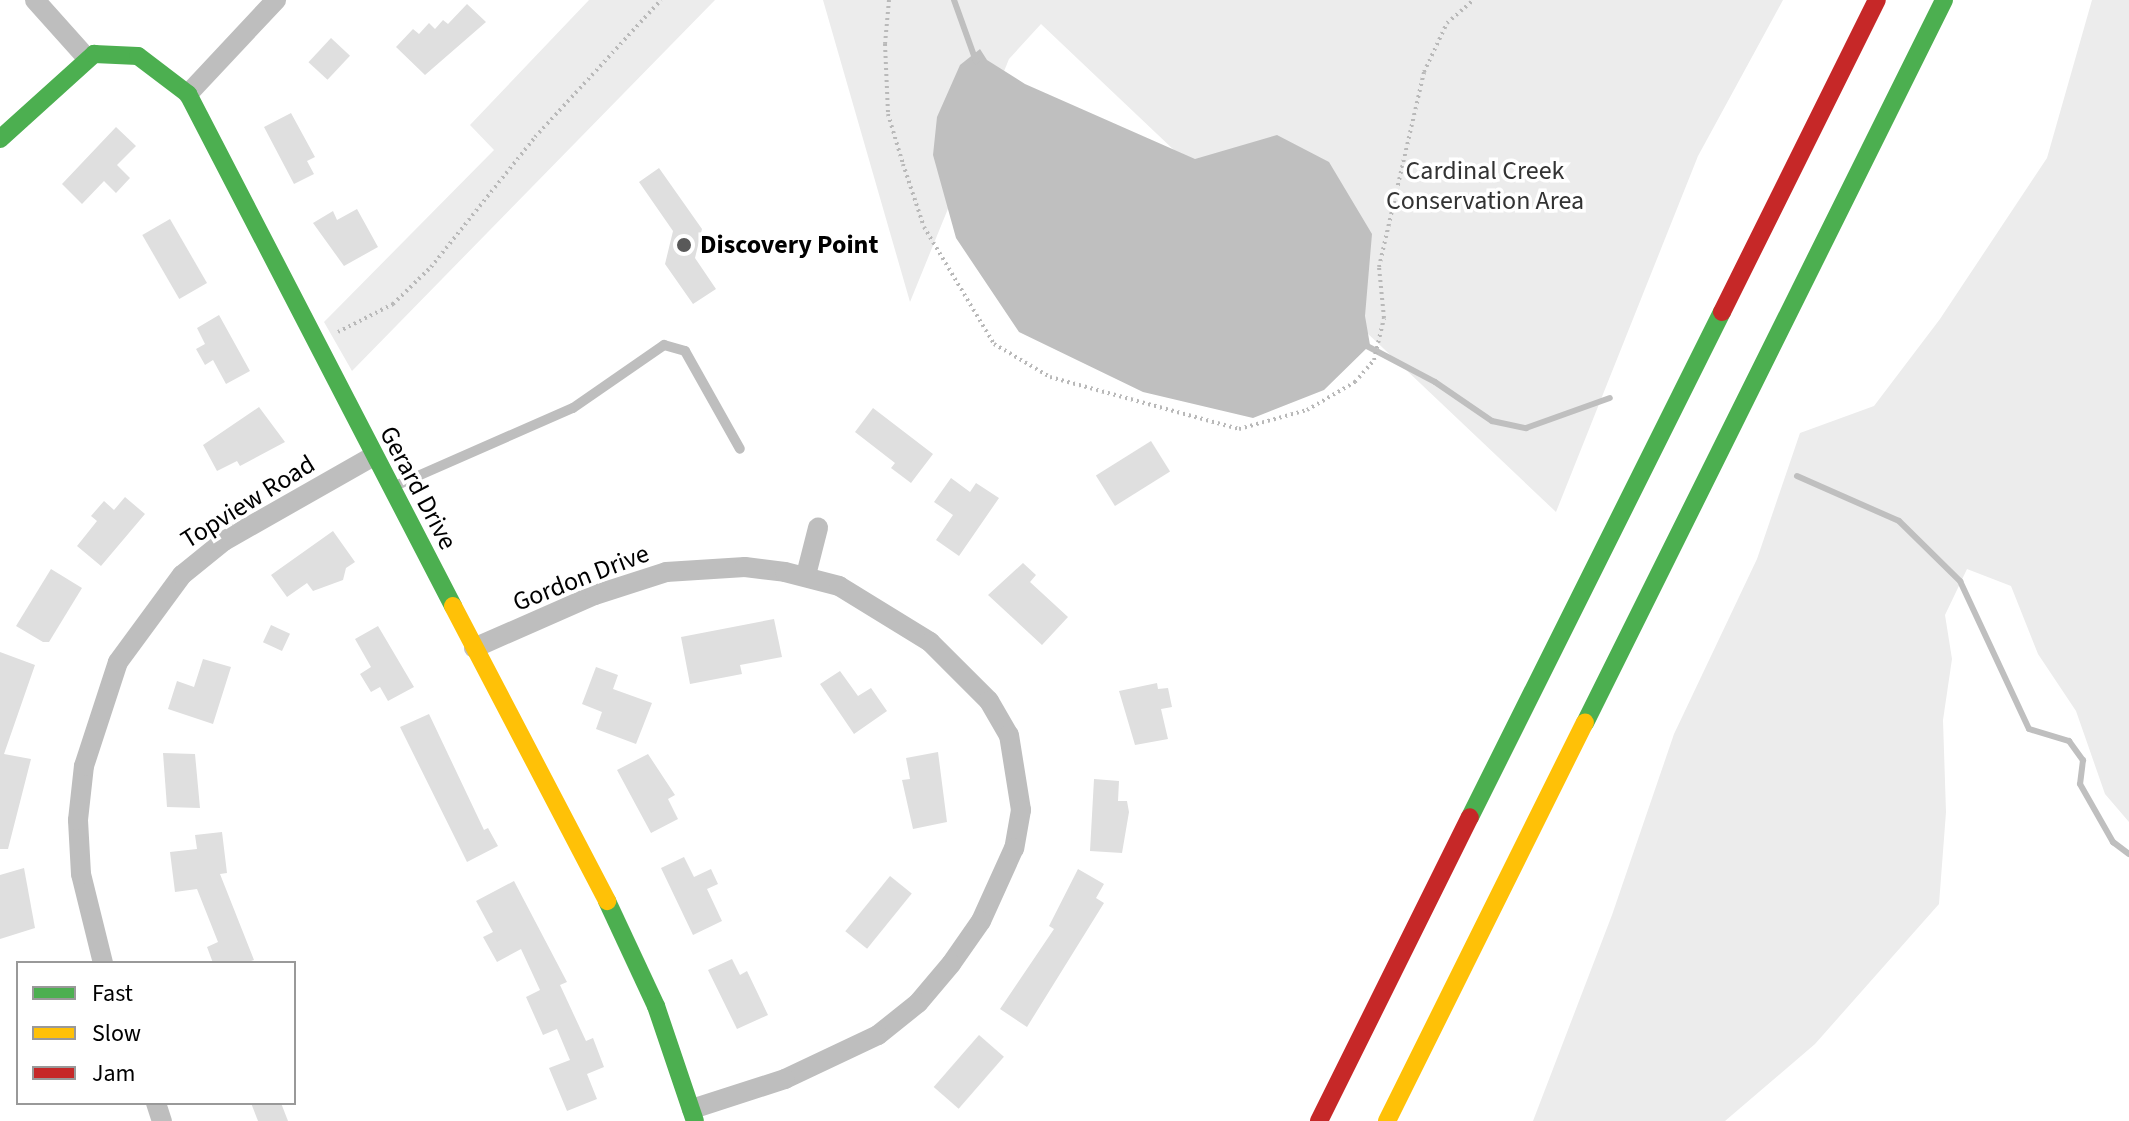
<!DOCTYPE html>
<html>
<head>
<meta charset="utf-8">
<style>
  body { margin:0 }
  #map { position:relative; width:2129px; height:1121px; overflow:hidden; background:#fff; font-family:"Source Sans 3",sans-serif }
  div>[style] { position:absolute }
  .green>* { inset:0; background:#ececec }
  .water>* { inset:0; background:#bfbfbf }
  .stream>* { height:6px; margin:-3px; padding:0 3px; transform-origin:3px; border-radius:3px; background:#bfbfbf }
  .building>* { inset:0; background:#dfdfdf; transform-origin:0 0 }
  .path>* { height:4px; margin-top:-2px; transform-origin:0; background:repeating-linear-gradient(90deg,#b9b9b9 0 2px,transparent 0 6px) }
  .lane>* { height:10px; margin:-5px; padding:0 5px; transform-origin:5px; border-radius:5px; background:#bebebe }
  .street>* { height:20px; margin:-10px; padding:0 10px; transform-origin:10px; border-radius:10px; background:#bebebe }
  .fast>* { height:18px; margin:-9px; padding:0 9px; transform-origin:9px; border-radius:9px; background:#4caf50 }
  .slow>* { height:18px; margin:-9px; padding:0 9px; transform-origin:9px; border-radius:9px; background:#ffc107 }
  .jam>* { height:18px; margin:-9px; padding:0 9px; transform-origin:9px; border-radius:9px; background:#c62828 }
  .dots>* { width:22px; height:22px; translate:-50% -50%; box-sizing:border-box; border:4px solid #fff; border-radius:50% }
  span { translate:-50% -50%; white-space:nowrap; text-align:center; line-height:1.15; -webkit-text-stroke:7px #fff; paint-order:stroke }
  .park-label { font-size:26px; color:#333 }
  .poi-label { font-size:26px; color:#000; font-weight:700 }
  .left { translate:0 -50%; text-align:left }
  .street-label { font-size:26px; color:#000 }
  .legend { position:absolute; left:16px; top:961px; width:280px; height:144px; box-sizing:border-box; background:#fff; border:2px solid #999; margin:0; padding:10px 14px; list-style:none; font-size:24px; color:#000 }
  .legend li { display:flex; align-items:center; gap:16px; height:40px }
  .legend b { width:40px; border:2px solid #999 }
</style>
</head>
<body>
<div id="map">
  <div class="green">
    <i style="clip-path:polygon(589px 0,715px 0,352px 371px,324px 322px,494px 150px,470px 125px)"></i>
    <i style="clip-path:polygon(823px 0,1783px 0,1698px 156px,1556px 512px,1041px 24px,1009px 59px,910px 302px)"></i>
    <i style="clip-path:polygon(2092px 0,2129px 0,2129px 822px,2105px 794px,2076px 711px,2038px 654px,2011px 586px,1967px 569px,1945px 615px,1952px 659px,1943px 720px,1946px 812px,1939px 904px,1815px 1044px,1725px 1121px,1533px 1121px,1612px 915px,1674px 734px,1757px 559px,1800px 433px,1874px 406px,1940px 319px,2047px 158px)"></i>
  </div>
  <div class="water">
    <i style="clip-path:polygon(980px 49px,987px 60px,1025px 84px,1195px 159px,1277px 135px,1329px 162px,1372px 234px,1365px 316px,1370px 345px,1324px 390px,1253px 418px,1143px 392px,1019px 332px,956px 238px,933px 155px,937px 117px,960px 65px)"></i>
  </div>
  <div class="stream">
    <i style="left:954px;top:0;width:65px;rotate:70.2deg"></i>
    <i style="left:1365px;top:345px;width:79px;rotate:27.9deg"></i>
    <i style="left:1435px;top:382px;width:69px;rotate:34.4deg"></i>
    <i style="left:1492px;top:421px;width:35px;rotate:12deg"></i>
    <i style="left:1526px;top:428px;width:89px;rotate:-19.7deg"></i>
    <i style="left:1797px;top:476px;width:111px;rotate:23.8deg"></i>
    <i style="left:1899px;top:521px;width:86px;rotate:44.5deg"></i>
    <i style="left:1960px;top:581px;width:163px;rotate:65deg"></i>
    <i style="left:2029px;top:729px;width:42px;rotate:16.7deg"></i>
    <i style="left:2069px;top:741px;width:24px;rotate:54deg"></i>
    <i style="left:2083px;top:760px;width:24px;rotate:97deg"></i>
    <i style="left:2080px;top:784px;width:67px;rotate:60.4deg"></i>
    <i style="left:2113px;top:842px;width:20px;rotate:37deg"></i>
  </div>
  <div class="building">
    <i style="clip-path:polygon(467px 4px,486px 22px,425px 75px,396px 47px,413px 29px,419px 34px,429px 23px,435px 29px,443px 20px,448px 24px)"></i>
    <i style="left:331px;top:38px;width:26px;height:33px;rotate:43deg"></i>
    <i style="clip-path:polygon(291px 113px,315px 157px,307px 161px,314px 174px,294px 184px,264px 127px)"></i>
    <i style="clip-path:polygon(116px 127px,136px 146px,117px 165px,130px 178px,116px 193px,104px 181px,82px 204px,62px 184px)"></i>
    <i style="clip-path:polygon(659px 168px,702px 229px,695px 258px,716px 289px,693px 304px,665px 264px,673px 231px,639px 182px)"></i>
    <i style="clip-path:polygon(357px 209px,378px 247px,344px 266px,313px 223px,333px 211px,337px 220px)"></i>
    <i style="left:170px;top:219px;width:74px;height:32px;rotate:60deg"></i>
    <i style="clip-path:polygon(219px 315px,250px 371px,226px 384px,213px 360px,205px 365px,196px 349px,205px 344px,197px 328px)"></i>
    <i style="clip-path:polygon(259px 407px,285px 442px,240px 466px,237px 461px,217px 471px,203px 445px)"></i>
    <i style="clip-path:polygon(873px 408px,933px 454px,911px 483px,891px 468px,895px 463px,855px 432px)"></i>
    <i style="left:1151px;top:441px;width:36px;height:65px;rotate:58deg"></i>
    <i style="clip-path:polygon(951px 478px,970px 492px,976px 483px,999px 498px,959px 556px,936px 540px,953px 515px,934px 502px)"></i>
    <i style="clip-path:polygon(125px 497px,145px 514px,101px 566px,77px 546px,97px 521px,91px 516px,104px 501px,114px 510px)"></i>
    <i style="clip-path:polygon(333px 531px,355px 562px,346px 568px,343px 580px,313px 591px,307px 583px,287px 597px,271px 575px)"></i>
    <i style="clip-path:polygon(1023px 563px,1036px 575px,1030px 582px,1068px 617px,1042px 645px,988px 595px)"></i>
    <i style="clip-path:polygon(51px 569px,82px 588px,49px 642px,43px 642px,16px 626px)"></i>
    <i style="clip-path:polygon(774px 619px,782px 657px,740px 665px,742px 674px,690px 684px,681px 637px)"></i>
    <i style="left:271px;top:625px;width:21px;height:19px;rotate:25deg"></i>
    <i style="clip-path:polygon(378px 626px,414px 687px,388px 701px,380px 687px,371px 692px,360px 674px,371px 667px,355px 639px)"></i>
    <i style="clip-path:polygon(0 652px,35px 665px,4px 754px,31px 759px,8px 849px,0 849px)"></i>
    <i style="clip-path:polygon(203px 659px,231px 667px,213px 724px,168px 709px,177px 681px,194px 687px)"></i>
    <i style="clip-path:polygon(596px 667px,618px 675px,613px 689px,652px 703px,636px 744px,596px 729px,602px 712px,582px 704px)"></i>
    <i style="clip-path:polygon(840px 671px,858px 696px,871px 688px,887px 711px,854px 734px,820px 684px)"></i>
    <i style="clip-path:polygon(1157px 683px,1158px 689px,1168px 688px,1172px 707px,1161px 709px,1168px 739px,1135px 745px,1119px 691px)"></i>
    <i style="clip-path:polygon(429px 714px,484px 830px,488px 828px,498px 846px,467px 862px,400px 727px)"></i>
    <i style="clip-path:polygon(938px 752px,947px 822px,913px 829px,902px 780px,910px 779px,906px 758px)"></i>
    <i style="clip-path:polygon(163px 753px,195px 754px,200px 808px,167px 807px)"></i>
    <i style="clip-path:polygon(648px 754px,675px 795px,668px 799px,678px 819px,651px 833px,617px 770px)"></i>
    <i style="clip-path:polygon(1094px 779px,1119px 781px,1118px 801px,1127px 801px,1129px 812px,1122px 853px,1090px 851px)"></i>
    <i style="clip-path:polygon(222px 832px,227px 873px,220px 874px,254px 960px,245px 963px,213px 963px,207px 947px,218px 942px,197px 889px,175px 892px,170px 852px,197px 849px,195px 835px)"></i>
    <i style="clip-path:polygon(684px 857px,694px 877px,711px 869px,718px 884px,707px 889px,722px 921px,693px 935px,661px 868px)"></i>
    <i style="clip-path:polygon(24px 868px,35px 928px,0 939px,0 875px)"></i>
    <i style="clip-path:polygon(1078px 869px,1104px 884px,1096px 898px,1104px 903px,1027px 1027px,1000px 1009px,1054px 929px,1049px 926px)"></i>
    <i style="left:890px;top:876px;width:28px;height:71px;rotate:39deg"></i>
    <i style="clip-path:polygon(514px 881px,567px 982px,560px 985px,586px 1041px,593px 1038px,604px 1067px,587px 1074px,597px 1099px,567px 1111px,549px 1068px,570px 1060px,557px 1029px,543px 1035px,526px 997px,540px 990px,521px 949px,497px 962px,483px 937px,493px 932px,476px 901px)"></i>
    <i style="clip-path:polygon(732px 959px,740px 975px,747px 971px,768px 1015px,737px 1029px,708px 970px)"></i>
    <i style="left:979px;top:1035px;width:33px;height:69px;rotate:41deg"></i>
    <i style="clip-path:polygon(251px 1103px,281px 1103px,288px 1121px,258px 1121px)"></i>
  </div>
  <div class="path">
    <i style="left:889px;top:0;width:44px;rotate:95.2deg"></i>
    <i style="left:885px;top:44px;width:70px;rotate:87.5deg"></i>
    <i style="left:888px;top:114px;width:52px;rotate:73.3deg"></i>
    <i style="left:903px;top:164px;width:66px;rotate:71.6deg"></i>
    <i style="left:924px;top:227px;width:136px;rotate:59.1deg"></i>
    <i style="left:994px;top:344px;width:65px;rotate:30.5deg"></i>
    <i style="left:1050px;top:377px;width:196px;rotate:15.4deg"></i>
    <i style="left:1239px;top:429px;width:71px;rotate:-15.6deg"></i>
    <i style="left:1307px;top:410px;width:56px;rotate:-30.3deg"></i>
    <i style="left:1355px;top:382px;width:29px;rotate:-49deg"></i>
    <i style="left:1374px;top:360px;width:43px;rotate:-76.6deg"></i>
    <i style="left:1384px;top:318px;width:51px;rotate:-95.6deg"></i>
    <i style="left:1379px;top:267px;width:200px;rotate:-77deg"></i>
    <i style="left:1424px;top:72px;width:54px;rotate:-64.9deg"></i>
    <i style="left:1447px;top:23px;width:35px;rotate:-41deg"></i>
    <i style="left:338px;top:332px;width:62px;rotate:-27deg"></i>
    <i style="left:393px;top:304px;width:53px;rotate:-44.2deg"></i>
    <i style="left:431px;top:267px;width:166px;rotate:-51.3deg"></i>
    <i style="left:535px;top:137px;width:186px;rotate:-47.4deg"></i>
  </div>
  <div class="lane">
    <i style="left:395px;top:486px;width:194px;rotate:-23.7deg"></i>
    <i style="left:573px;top:408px;width:111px;rotate:-34.7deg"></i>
    <i style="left:664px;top:345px;width:22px;rotate:16deg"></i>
    <i style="left:685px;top:351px;width:112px;rotate:60.7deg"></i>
  </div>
  <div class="street">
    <i style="left:35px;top:0;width:76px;rotate:48.2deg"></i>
    <i style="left:188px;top:94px;width:129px;rotate:-46.9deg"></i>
    <i style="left:806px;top:575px;width:49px;rotate:-75.7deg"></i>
    <i style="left:474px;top:648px;width:132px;rotate:-23.7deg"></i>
    <i style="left:595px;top:595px;width:75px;rotate:-17.9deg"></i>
    <i style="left:666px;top:572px;width:79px;rotate:-3.6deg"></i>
    <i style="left:745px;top:567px;width:40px;rotate:7.1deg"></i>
    <i style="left:785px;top:572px;width:56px;rotate:14.5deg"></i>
    <i style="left:839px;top:586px;width:107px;rotate:31.6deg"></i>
    <i style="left:930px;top:642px;width:83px;rotate:45deg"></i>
    <i style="left:989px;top:701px;width:39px;rotate:60deg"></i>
    <i style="left:1009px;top:735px;width:76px;rotate:80.9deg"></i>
    <i style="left:1021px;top:810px;width:39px;rotate:100deg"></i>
    <i style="left:1014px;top:848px;width:80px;rotate:114.3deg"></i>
    <i style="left:981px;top:921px;width:52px;rotate:124.9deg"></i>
    <i style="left:951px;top:964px;width:51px;rotate:130.2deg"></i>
    <i style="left:918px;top:1003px;width:51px;rotate:141.3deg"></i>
    <i style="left:878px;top:1035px;width:103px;rotate:154.7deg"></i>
    <i style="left:785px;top:1079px;width:98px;rotate:162.1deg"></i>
    <i style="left:103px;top:963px;width:92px;rotate:-103.9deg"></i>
    <i style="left:81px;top:874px;width:54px;rotate:-93.2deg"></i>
    <i style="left:78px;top:820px;width:54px;rotate:-83.7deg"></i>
    <i style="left:84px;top:766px;width:109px;rotate:-71.9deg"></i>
    <i style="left:118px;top:662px;width:108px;rotate:-53.7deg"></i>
    <i style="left:182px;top:575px;width:54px;rotate:-39deg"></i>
    <i style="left:224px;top:541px;width:170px;rotate:-29.6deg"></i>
    <i style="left:156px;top:1103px;width:19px;rotate:72deg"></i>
  </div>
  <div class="fast">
    <i style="left:0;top:139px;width:127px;rotate:-42.1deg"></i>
    <i style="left:94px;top:54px;width:44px;rotate:2.6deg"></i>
    <i style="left:138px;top:56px;width:63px;rotate:37.2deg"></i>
    <i style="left:188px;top:94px;width:577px;rotate:62.63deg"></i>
    <i style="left:1585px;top:723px;width:807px;rotate:-63.59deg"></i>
    <i style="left:1470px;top:817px;width:564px;rotate:-63.48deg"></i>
    <i style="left:607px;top:901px;width:116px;rotate:65deg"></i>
    <i style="left:656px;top:1006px;width:121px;rotate:71.3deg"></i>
  </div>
  <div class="slow">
    <i style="left:453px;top:606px;width:333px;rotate:62.4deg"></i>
    <i style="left:1387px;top:1121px;width:445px;rotate:-63.6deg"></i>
  </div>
  <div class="jam">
    <i style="left:1722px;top:312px;width:348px;rotate:-63.6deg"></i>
    <i style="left:1319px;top:1121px;width:339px;rotate:-63.6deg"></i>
  </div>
  <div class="dots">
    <i style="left:684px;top:245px;background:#595959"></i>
  </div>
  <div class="park-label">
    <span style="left:1485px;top:186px">Cardinal Creek<br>Conservation Area</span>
  </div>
  <div class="poi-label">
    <span class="left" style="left:700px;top:245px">Discovery Point</span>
  </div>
  <div class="street-label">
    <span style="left:418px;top:488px;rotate:62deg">Gerard Drive</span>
    <span style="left:248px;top:502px;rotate:-32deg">Topview Road</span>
    <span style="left:581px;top:578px;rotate:-21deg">Gordon Drive</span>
  </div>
  <ul class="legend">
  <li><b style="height:10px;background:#4caf50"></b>Fast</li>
  <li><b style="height:10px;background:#ffc107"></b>Slow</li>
  <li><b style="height:10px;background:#c62828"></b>Jam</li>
  </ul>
</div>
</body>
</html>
